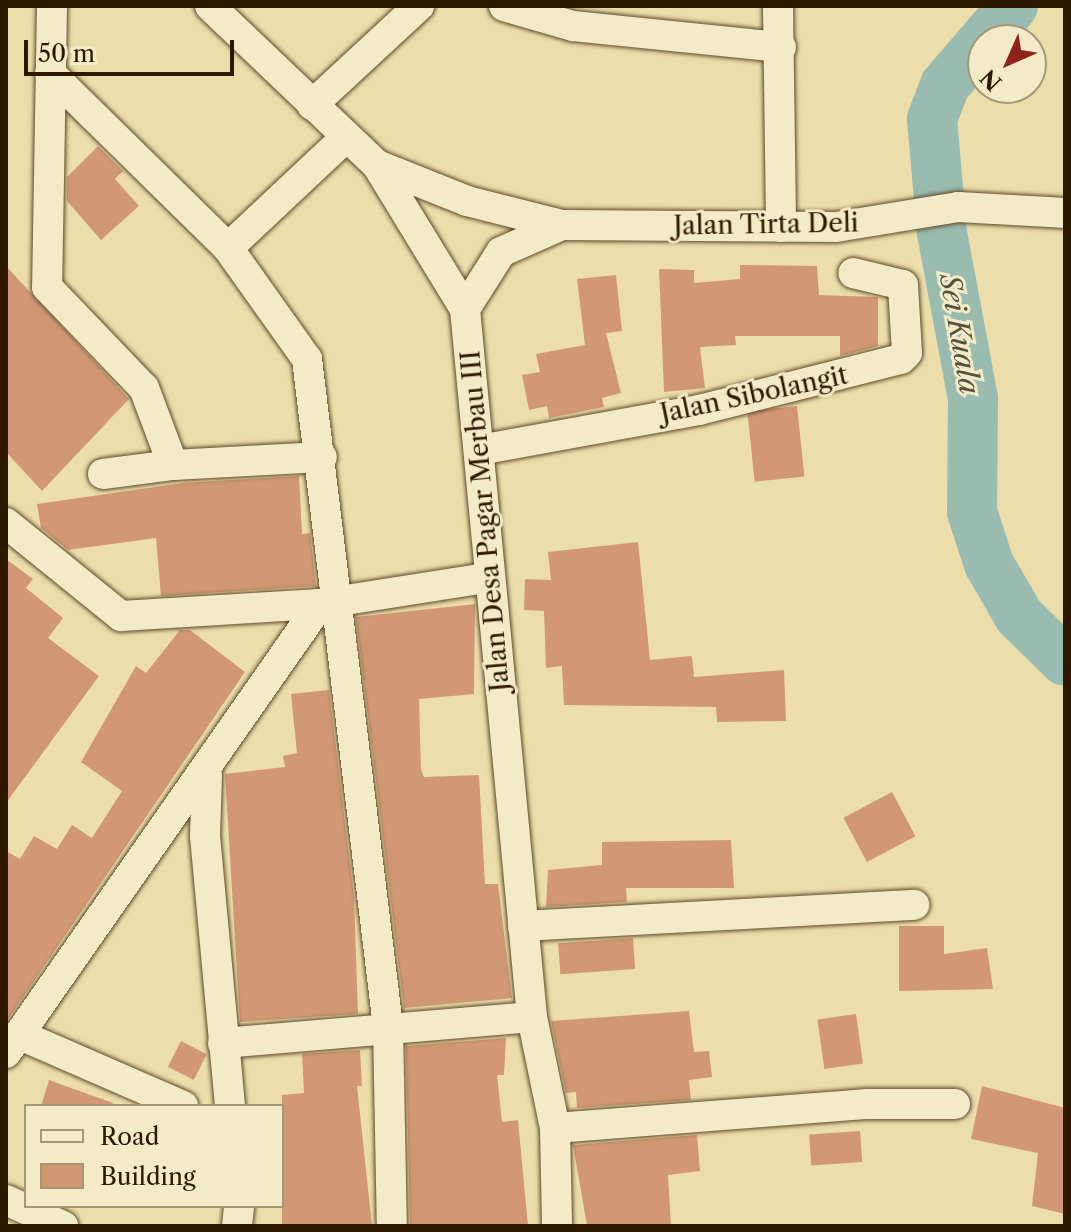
<!DOCTYPE html>
<html>
<head>
<meta charset="utf-8">
<style>
  body { margin:0 }
  #map { position:relative; width:1071px; height:1232px; overflow:hidden; background:#ecdeab; font-family:"Libre Caslon Text",serif }
  div>[style] { position:absolute }
  .river>* { height:50px; margin:-25px; padding:0 25px; transform-origin:25px; border-radius:25px; background:#9abbb0 }
  .building>* { inset:0; background:#d29875; transform-origin:0 0 }
  .roads { filter:drop-shadow(0 0 2px #5e4a2b) drop-shadow(0 0 2px #5e4a2b) }
  .minor>* { height:30px; margin:-15px; padding:0 15px; transform-origin:15px; border-radius:15px; background:#f3eac8 }
  span { translate:-50% -50%; white-space:nowrap; text-align:center; line-height:1.15; -webkit-text-stroke:6px #f3eac8; paint-order:stroke }
  .street-label { font-size:26px; color:#2f1800 }
  .water-label { font-size:28px; color:#54513e; font-style:italic }
  .frame { position:absolute; inset:0; border:8px solid #2f1800; pointer-events:none }
  .legend { position:absolute; left:24px; top:1104px; width:260px; height:104px; box-sizing:border-box; background:#f3eac8; border:2px solid #a59678; margin:0; padding:10px 14px; list-style:none; font-size:24px; color:#2f1800 }
  .legend li { display:flex; align-items:center; gap:16px; height:40px }
  .legend b { width:40px; border:2px solid #a59678 }
  .north { position:absolute; left:967px; top:24px; width:80px; height:80px; box-sizing:border-box; background:#f3eac8; border:2px solid #a59678; border-radius:50%; rotate:225deg; font-size:22px; font-weight:700; line-height:32px; text-align:center; color:#2f1800 }
  .north::after { content:''; display:block; margin:auto; width:28px; height:36px; background:#8f2418; clip-path:polygon(50% 0,100% 100%,50% 72%,0 100%) }
  .scale { position:absolute; left:24px; top:40px; width:210px; height:36px; box-sizing:border-box; border:4px solid #2f1800; border-top:0; padding-left:10px; font-size:24px; line-height:28px; white-space:nowrap; color:#2f1800; -webkit-text-stroke:6px #f3eac8; paint-order:stroke }
</style>
</head>
<body>
<div id="map">
  <div class="river">
    <i style="left:1013px;top:6px;width:104px;rotate:130.7deg"></i>
    <i style="left:945px;top:85px;width:36px;rotate:111deg"></i>
    <i style="left:932px;top:119px;width:114px;rotate:85deg"></i>
    <i style="left:942px;top:233px;width:169px;rotate:79.4deg"></i>
    <i style="left:973px;top:399px;width:113px;rotate:90.5deg"></i>
    <i style="left:972px;top:512px;width:55px;rotate:71.9deg"></i>
    <i style="left:989px;top:564px;width:60px;rotate:60deg"></i>
    <i style="left:1019px;top:616px;width:64px;rotate:44.4deg"></i>
  </div>
  <div class="building">
    <i style="clip-path:polygon(98px 146px,123px 171px,115px 179px,139px 206px,101px 240px,67px 201px,67px 177px)"></i>
    <i style="clip-path:polygon(740px 265px,817px 266px,819px 295px,878px 297px,878px 346px,840px 356px,840px 336px,735px 336px,736px 345px,700px 347px,705px 388px,664px 392px,659px 269px,694px 270px,694px 283px,740px 279px)"></i>
    <i style="clip-path:polygon(6px 266px,129px 399px,42px 491px,6px 452px)"></i>
    <i style="clip-path:polygon(616px 275px,622px 331px,606px 333px,621px 393px,602px 398px,604px 407px,549px 418px,547px 406px,529px 410px,522px 375px,540px 372px,536px 354px,585px 345px,577px 279px)"></i>
    <i style="left:797px;top:406px;width:71px;height:50px;rotate:84deg"></i>
    <i style="clip-path:polygon(299px 476px,302px 534px,310px 533px,316px 586px,161px 596px,156px 538px,68px 550px,41px 528px,37px 504px,183px 483px)"></i>
    <i style="clip-path:polygon(638px 542px,650px 660px,692px 656px,694px 677px,784px 670px,786px 721px,717px 722px,716px 707px,564px 705px,562px 666px,546px 668px,544px 611px,524px 610px,525px 579px,551px 580px,548px 552px)"></i>
    <i style="clip-path:polygon(6px 559px,33px 579px,26px 588px,63px 618px,48px 638px,99px 676px,6px 803px)"></i>
    <i style="clip-path:polygon(475px 604px,474px 694px,419px 699px,421px 770px,424px 777px,479px 775px,485px 884px,498px 884px,512px 998px,404px 1008px,356px 617px)"></i>
    <i style="clip-path:polygon(180px 630px,190px 630px,245px 672px,6px 1022px,6px 851px,20px 859px,34px 836px,57px 849px,72px 825px,92px 838px,122px 791px,81px 762px,136px 666px,146px 673px)"></i>
    <i style="clip-path:polygon(329px 690px,354px 897px,358px 1014px,240px 1022px,225px 774px,285px 767px,283px 756px,297px 753px,291px 694px)"></i>
    <i style="left:892px;top:792px;width:50px;height:55px;rotate:62deg"></i>
    <i style="clip-path:polygon(731px 840px,734px 888px,626px 888px,627px 902px,546px 907px,548px 870px,602px 865px,602px 842px)"></i>
    <i style="clip-path:polygon(899px 926px,944px 926px,944px 954px,987px 948px,993px 989px,899px 991px)"></i>
    <i style="left:633px;top:938px;width:31px;height:75px;rotate:86deg"></i>
    <i style="clip-path:polygon(689px 1011px,694px 1052px,709px 1051px,712px 1077px,689px 1080px,691px 1100px,577px 1108px,576px 1092px,566px 1093px,551px 1021px)"></i>
    <i style="left:856px;top:1014px;width:50px;height:39px;rotate:82deg"></i>
    <i style="clip-path:polygon(506px 1038px,504px 1075px,497px 1075px,502px 1122px,518px 1120px,528px 1226px,410px 1226px,406px 1046px)"></i>
    <i style="left:181px;top:1041px;width:29px;height:29px;rotate:27deg"></i>
    <i style="clip-path:polygon(360px 1050px,362px 1086px,357px 1086px,372px 1226px,282px 1226px,282px 1095px,304px 1093px,302px 1054px)"></i>
    <i style="clip-path:polygon(49px 1080px,113px 1103px,112px 1106px,41px 1106px)"></i>
    <i style="clip-path:polygon(982px 1086px,1065px 1108px,1065px 1214px,1032px 1206px,1038px 1153px,971px 1139px)"></i>
    <i style="left:860px;top:1131px;width:31px;height:51px;rotate:86deg"></i>
    <i style="clip-path:polygon(697px 1135px,700px 1171px,668px 1175px,671px 1226px,587px 1226px,573px 1145px)"></i>
  </div>
  <div class="roads">
    <div class="minor">
      <i style="left:52px;top:6px;width:281px;rotate:91deg"></i>
      <i style="left:47px;top:287px;width:140px;rotate:46.2deg"></i>
      <i style="left:144px;top:388px;width:82px;rotate:69.4deg"></i>
      <i style="left:173px;top:465px;width:149px;rotate:-3.1deg"></i>
      <i style="left:210px;top:6px;width:231px;rotate:43.6deg"></i>
      <i style="left:377px;top:165px;width:169px;rotate:58.6deg"></i>
      <i style="left:465px;top:309px;width:711px;rotate:84.59deg"></i>
      <i style="left:532px;top:1017px;width:113px;rotate:78.3deg"></i>
      <i style="left:555px;top:1128px;width:98px;rotate:88.8deg"></i>
      <i style="left:504px;top:6px;width:72px;rotate:16.2deg"></i>
      <i style="left:573px;top:26px;width:209px;rotate:5.8deg"></i>
      <i style="left:778px;top:6px;width:221px;rotate:89.2deg"></i>
      <i style="left:50px;top:73px;width:250px;rotate:44.5deg"></i>
      <i style="left:228px;top:248px;width:136px;rotate:54.6deg"></i>
      <i style="left:307px;top:359px;width:672px;rotate:83.08deg"></i>
      <i style="left:388px;top:1026px;width:200px;rotate:88.9deg"></i>
      <i style="left:312px;top:105px;width:146px;rotate:-42.8deg"></i>
      <i style="left:377px;top:165px;width:97px;rotate:21.8deg"></i>
      <i style="left:467px;top:201px;width:98px;rotate:14.2deg"></i>
      <i style="left:562px;top:225px;width:274px;rotate:0.4deg"></i>
      <i style="left:836px;top:227px;width:124px;rotate:-9.3deg"></i>
      <i style="left:958px;top:207px;width:107px;rotate:3.2deg"></i>
      <i style="left:228px;top:248px;width:161px;rotate:-43.2deg"></i>
      <i style="left:465px;top:309px;width:67px;rotate:-57.7deg"></i>
      <i style="left:501px;top:252px;width:64px;rotate:-23.8deg"></i>
      <i style="left:479px;top:450px;width:224px;rotate:-10.3deg"></i>
      <i style="left:699px;top:410px;width:208px;rotate:-14.2deg"></i>
      <i style="left:901px;top:359px;width:8px;rotate:-45deg"></i>
      <i style="left:907px;top:353px;width:68px;rotate:-93.4deg"></i>
      <i style="left:903px;top:285px;width:51px;rotate:-166.5deg"></i>
      <i style="left:103px;top:474px;width:71px;rotate:-7.3deg"></i>
      <i style="left:6px;top:523px;width:148px;rotate:39deg"></i>
      <i style="left:121px;top:616px;width:199px;rotate:-3.5deg"></i>
      <i style="left:320px;top:604px;width:168px;rotate:-8.9deg"></i>
      <i style="left:207px;top:775px;width:61px;rotate:91.9deg"></i>
      <i style="left:205px;top:836px;width:271px;rotate:84.7deg"></i>
      <i style="left:523px;top:926px;width:392px;rotate:-3.1deg"></i>
      <i style="left:20px;top:1035px;width:178px;rotate:23.5deg"></i>
      <i style="left:223px;top:1043px;width:310px;rotate:-4.8deg"></i>
      <i style="left:6px;top:1053px;width:548px;rotate:-55.03deg"></i>
      <i style="left:555px;top:1128px;width:314px;rotate:-4.4deg"></i>
      <i style="left:868px;top:1104px;width:87px"></i>
      <i style="left:6px;top:1200px;width:63px;rotate:24.5deg"></i>
      <i style="left:237px;top:1226px;width:20px;rotate:-84deg"></i>
    </div>
  </div>
  <div class="street-label">
    <span style="left:766px;top:225px;rotate:-1deg">Jalan Tirta Deli</span>
    <span style="left:754px;top:395px;rotate:-12deg">Jalan Sibolangit</span>
    <span style="left:486px;top:521px;rotate:-95deg">Jalan Desa Pagar Merbau III</span>
  </div>
  <div class="water-label">
    <span style="left:960px;top:334px;rotate:80deg">Sei Kuala</span>
  </div>
  <div class="frame"></div>
  <ul class="legend">
  <li><b style="height:10px;background:#f3eac8"></b>Road</li>
  <li><b style="height:22px;background:#d29875"></b>Building</li>
  </ul>
  <div class="north">N</div>
  <div class="scale">50 m</div>
</div>
</body>
</html>
